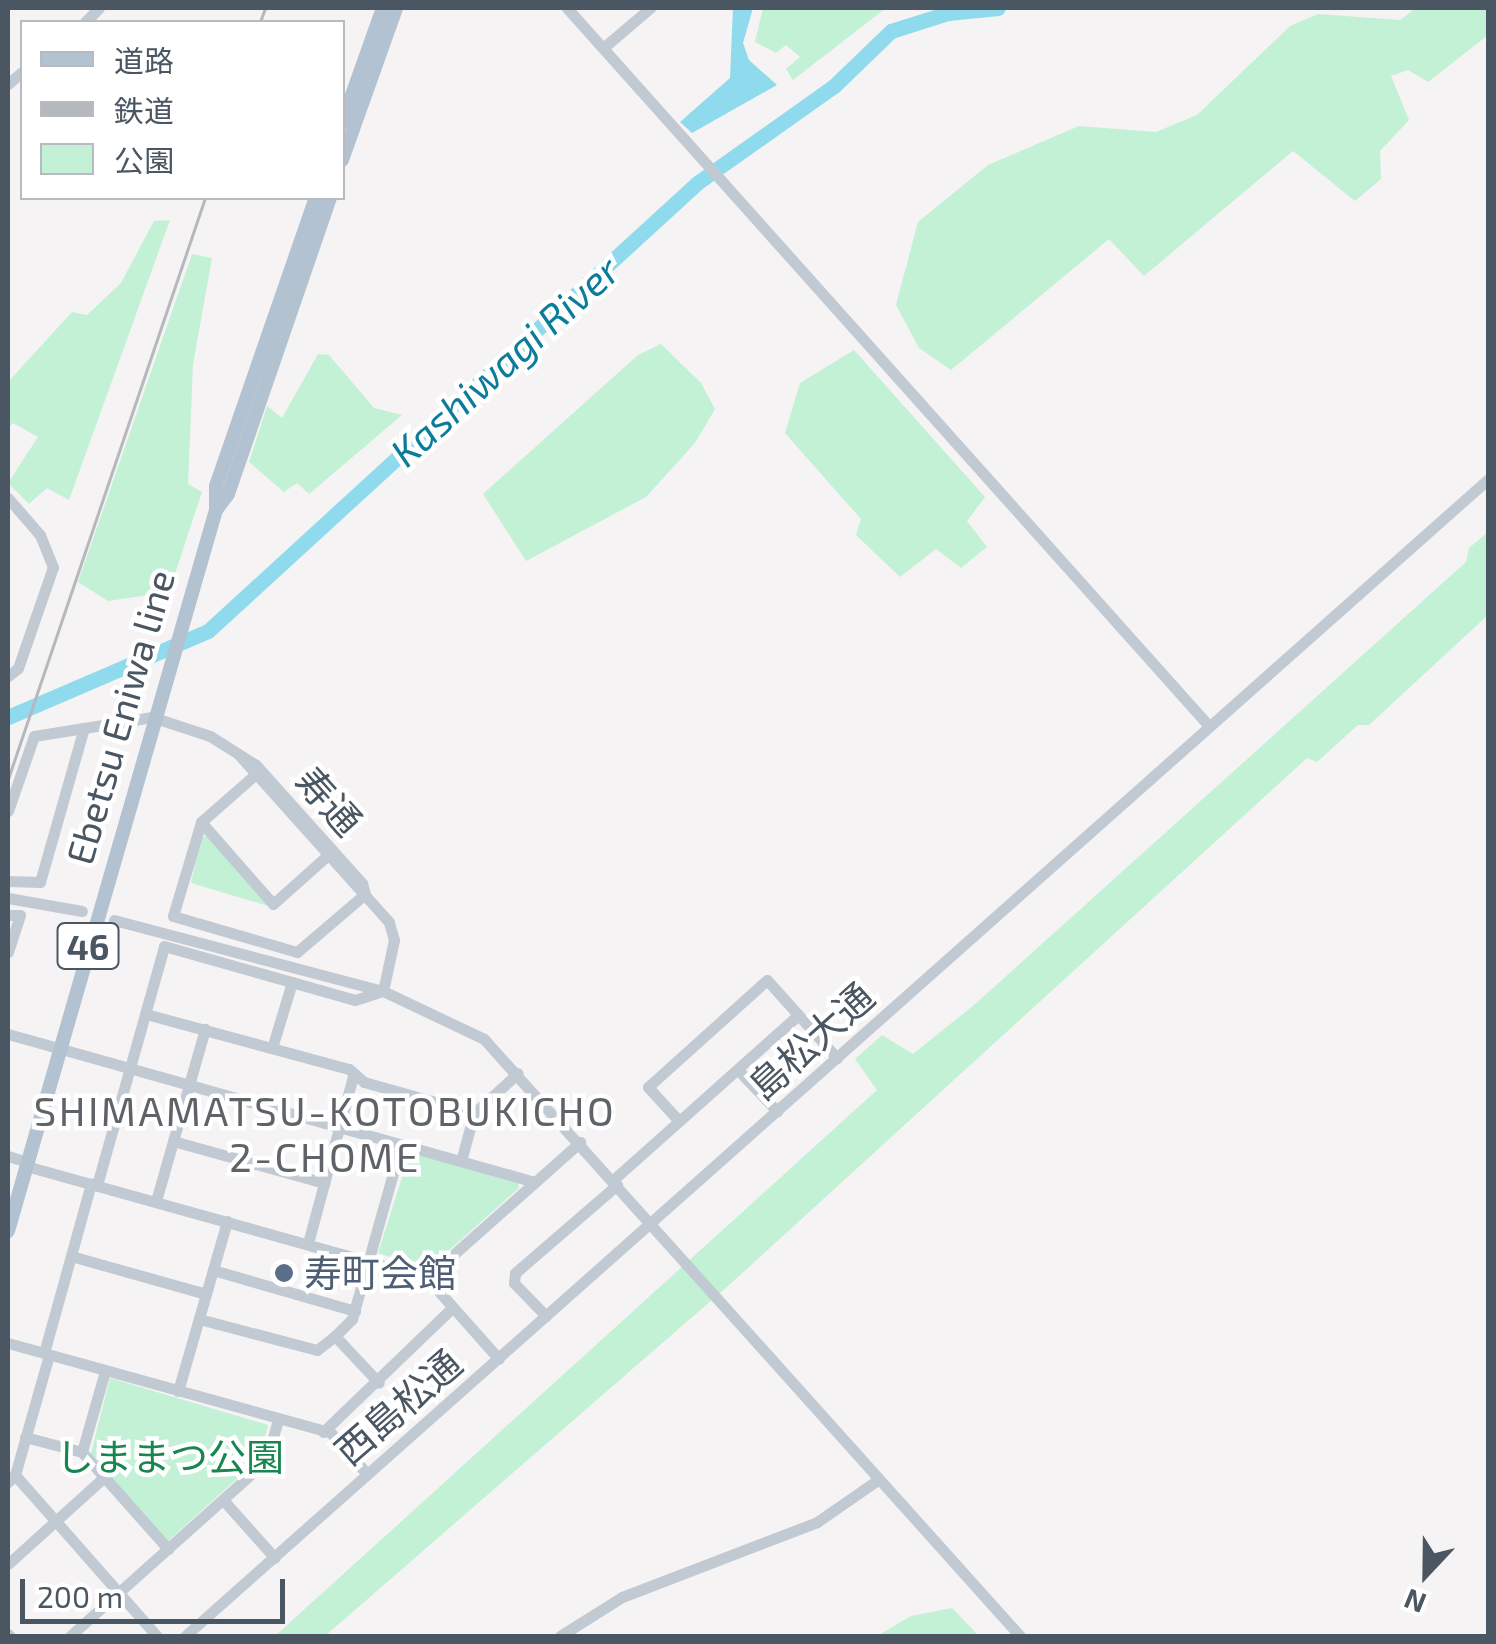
<!DOCTYPE html>
<html>
<head>
<meta charset="utf-8">
<style>
  body { margin:0 }
  #map { position:relative; width:1496px; height:1644px; overflow:hidden; background:#f5f3f3; font-family:"Exo 2","Noto Sans JP",sans-serif }
  div>[style] { position:absolute }
  .green>* { inset:0; background:#c3f1d5 }
  .water>* { inset:0; background:#90daee }
  .river>* { height:15px; margin:-7.5px; padding:0 7.5px; transform-origin:7.5px; border-radius:7.5px; background:#90daee }
  .minor>* { height:11px; margin:-5.5px; padding:0 5.5px; transform-origin:5.5px; border-radius:5.5px; background:#c1cad2 }
  .major>* { height:14px; margin:-7px; padding:0 7px; transform-origin:7px; border-radius:7px; background:#b3c2d1 }
  .rail>* { height:2.5px; margin:-1.25px; padding:0 1.25px; transform-origin:1.25px; border-radius:1.25px; background:#b5b8bd }
  .dots>* { width:28px; height:28px; translate:-50% -50%; box-sizing:border-box; border:5px solid #fff; border-radius:50% }
  span { translate:-50% -50%; white-space:nowrap; text-align:center; line-height:1.15; -webkit-text-stroke:9px #fff; paint-order:stroke }
  .shield-label span { padding:2px 8px; background:#fff; border:2px solid; border-radius:8px; -webkit-text-stroke-width:0 }
  .shield-label { font-size:35px; color:#4a5661; font-weight:700 }
  .street-label { font-size:38px; color:#4a5661 }
  .service-label { font-size:38px; color:#4e5e75 }
  .left { translate:0 -50%; text-align:left }
  .park-label { font-size:38px; color:#17864f }
  .water-label { font-size:40px; color:#0c7c9b; font-style:italic }
  .neighbourhood-label { font-size:40px; color:#5f6368; letter-spacing:2.5px }
  .frame { position:absolute; inset:0; border:10px solid #4a5661; pointer-events:none }
  .legend { position:absolute; left:20px; top:20px; width:325px; height:180px; box-sizing:border-box; background:#fff; border:2px solid #b7bbc0; margin:0; padding:12px 18px; list-style:none; font-size:30px; color:#4a5661 }
  .legend li { display:flex; align-items:center; gap:20px; height:50px }
  .legend b { width:50px; border:2px solid #b7bbc0 }
  .north { position:absolute; left:1376px; top:1524px; width:100px; height:100px; -webkit-text-stroke:8px #fff; paint-order:stroke; rotate:202deg; font-size:28px; font-weight:700; line-height:40px; text-align:center; color:#4a5661 }
  .north::after { content:''; display:block; margin:auto; width:35px; height:45px; background:#4a5661; clip-path:polygon(50% 0,100% 100%,50% 72%,0 100%) }
  .scale { position:absolute; left:20px; top:1579px; width:265px; height:45px; box-sizing:border-box; border:5px solid #4a5661; border-top:0; padding-left:12px; font-size:30px; line-height:35px; white-space:nowrap; color:#4a5661; -webkit-text-stroke:8px #fff; paint-order:stroke }
</style>
</head>
<body>
<div id="map">
  <div class="green">
    <i style="clip-path:polygon(763px 8px,886px 8px,793px 80px,786px 69px,800px 57px,786px 45px,776px 53px,755px 42px)"></i>
    <i style="clip-path:polygon(1416px 8px,1488px 8px,1488px 35px,1428px 82px,1408px 70px,1391px 76px,1409px 120px,1380px 151px,1381px 179px,1355px 201px,1293px 151px,1144px 276px,1109px 239px,951px 370px,919px 348px,896px 305px,918px 222px,988px 165px,1079px 126px,1156px 132px,1197px 115px,1290px 26px,1318px 14px,1400px 20px)"></i>
    <i style="clip-path:polygon(170px 220px,69px 500px,47px 488px,29px 504px,8px 483px,38px 437px,13px 423px,8px 428px,8px 382px,72px 312px,87px 315px,121px 283px,154px 221px)"></i>
    <i style="clip-path:polygon(192px 254px,212px 258px,193px 364px,188px 484px,202px 492px,169px 592px,108px 601px,78px 582px)"></i>
    <i style="clip-path:polygon(661px 344px,701px 383px,715px 409px,695px 443px,646px 497px,526px 561px,483px 494px,638px 355px)"></i>
    <i style="clip-path:polygon(854px 350px,985px 497px,967px 521px,987px 547px,961px 568px,936px 549px,900px 577px,856px 535px,861px 519px,785px 433px,800px 383px)"></i>
    <i style="clip-path:polygon(318px 354px,329px 355px,374px 408px,402px 415px,309px 494px,297px 483px,284px 492px,249px 462px,267px 406px,282px 418px)"></i>
    <i style="clip-path:polygon(1488px 532px,1488px 615px,1369px 725px,1358px 725px,1317px 762px,1307px 758px,728px 1286px,325px 1636px,275px 1636px,877px 1090px,855px 1059px,882px 1035px,913px 1054px,974px 1005px,1466px 562px,1469px 548px)"></i>
    <i style="clip-path:polygon(208px 836px,268px 906px,191px 883px,201px 837px)"></i>
    <i style="clip-path:polygon(410px 1152px,518px 1182px,519px 1188px,428px 1269px,378px 1253px)"></i>
    <i style="clip-path:polygon(110px 1378px,268px 1425px,260px 1458px,168px 1541px,90px 1457px)"></i>
    <i style="clip-path:polygon(952px 1608px,979px 1636px,877px 1636px,911px 1616px)"></i>
  </div>
  <div class="water">
    <i style="clip-path:polygon(733px 8px,753px 8px,743px 43px,749px 60px,777px 85px,692px 133px,680px 122px,730px 78px)"></i>
  </div>
  <div class="river">
    <i style="left:8px;top:717px;width:218px;rotate:-23.3deg"></i>
    <i style="left:208px;top:631px;width:663px;rotate:-42.49deg"></i>
    <i style="left:697px;top:183px;width:168px;rotate:-35.3deg"></i>
    <i style="left:834px;top:86px;width:79px;rotate:-44deg"></i>
    <i style="left:891px;top:31px;width:60px;rotate:-17.5deg"></i>
    <i style="left:948px;top:13px;width:50px;rotate:-5.7deg"></i>
  </div>
  <div class="minor">
    <i style="left:567px;top:8px;width:963px;rotate:48.2deg"></i>
    <i style="left:85px;top:22px;width:20px;rotate:-45deg"></i>
    <i style="left:603px;top:48px;width:62px;rotate:-40.4deg"></i>
    <i style="left:8px;top:84px;width:18px;rotate:-41deg"></i>
    <i style="left:8px;top:498px;width:49px;rotate:49.1deg"></i>
    <i style="left:40px;top:535px;width:35px;rotate:68deg"></i>
    <i style="left:53px;top:567px;width:107px;rotate:109.1deg"></i>
    <i style="left:18px;top:668px;width:13px;rotate:141deg"></i>
    <i style="left:257px;top:773px;width:74px;rotate:138.8deg"></i>
    <i style="left:201px;top:822px;width:98px;rotate:106.6deg"></i>
    <i style="left:173px;top:916px;width:129px;rotate:16.2deg"></i>
    <i style="left:297px;top:952px;width:89px;rotate:-40.5deg"></i>
    <i style="left:8px;top:811px;width:79px;rotate:-70.9deg"></i>
    <i style="left:34px;top:736px;width:120px;rotate:-9.1deg"></i>
    <i style="left:152px;top:717px;width:61px;rotate:18.1deg"></i>
    <i style="left:210px;top:736px;width:54px;rotate:32.2deg"></i>
    <i style="left:256px;top:765px;width:159px;rotate:48.1deg"></i>
    <i style="left:362px;top:883px;width:11px;rotate:75deg"></i>
    <i style="left:201px;top:822px;width:109px;rotate:48.7deg"></i>
    <i style="left:273px;top:904px;width:76px;rotate:-41.8deg"></i>
    <i style="left:8px;top:881px;width:32px;rotate:2deg"></i>
    <i style="left:40px;top:882px;width:160px;rotate:-74.1deg"></i>
    <i style="left:8px;top:898px;width:75px;rotate:10deg"></i>
    <i style="left:8px;top:915px;width:12px"></i>
    <i style="left:20px;top:915px;width:39px;rotate:108deg"></i>
    <i style="left:114px;top:920px;width:278px;rotate:14.8deg"></i>
    <i style="left:383px;top:991px;width:112px;rotate:25.4deg"></i>
    <i style="left:484px;top:1039px;width:802px;rotate:48.08deg"></i>
    <i style="left:146px;top:1014px;width:210px;rotate:15.2deg"></i>
    <i style="left:349px;top:1069px;width:20px;rotate:41deg"></i>
    <i style="left:364px;top:1082px;width:114px;rotate:15.7deg"></i>
    <i style="left:474px;top:1113px;width:59px;rotate:-42.3deg"></i>
    <i style="left:8px;top:1034px;width:547px;rotate:15.69deg"></i>
    <i style="left:272px;top:1048px;width:69px;rotate:-73.1deg"></i>
    <i style="left:738px;top:1070px;width:57px;rotate:46.4deg"></i>
    <i style="left:679px;top:1121px;width:46px;rotate:-132.4deg"></i>
    <i style="left:648px;top:1087px;width:160px;rotate:-42deg"></i>
    <i style="left:767px;top:980px;width:105px;rotate:48.1deg"></i>
    <i style="left:173px;top:1141px;width:157px;rotate:15.5deg"></i>
    <i style="left:8px;top:1156px;width:21px;rotate:17deg"></i>
    <i style="left:461px;top:1161px;width:50px;rotate:-74.8deg"></i>
    <i style="left:26px;top:1166px;width:416px;rotate:15.6deg"></i>
    <i style="left:427px;top:1278px;width:108px;rotate:48.4deg"></i>
    <i style="left:613px;top:1180px;width:248px;rotate:-41.7deg"></i>
    <i style="left:97px;top:1185px;width:248px;rotate:-74.3deg"></i>
    <i style="left:164px;top:946px;width:198px;rotate:15.8deg"></i>
    <i style="left:355px;top:1000px;width:29px;rotate:-18deg"></i>
    <i style="left:383px;top:991px;width:52px;rotate:-77.8deg"></i>
    <i style="left:394px;top:940px;width:19px;rotate:-106deg"></i>
    <i style="left:389px;top:922px;width:224px;rotate:-131.9deg"></i>
    <i style="left:156px;top:1201px;width:179px;rotate:-74.1deg"></i>
    <i style="left:308px;top:1243px;width:176px;rotate:-74.9deg"></i>
    <i style="left:71px;top:1256px;width:140px;rotate:15.7deg"></i>
    <i style="left:213px;top:1270px;width:148px;rotate:16.1deg"></i>
    <i style="left:427px;top:1278px;width:205px;rotate:-41.6deg"></i>
    <i style="left:546px;top:1316px;width:46px;rotate:-134.1deg"></i>
    <i style="left:514px;top:1283px;width:10px;rotate:-84deg"></i>
    <i style="left:515px;top:1273px;width:135px;rotate:-40.8deg"></i>
    <i style="left:199px;top:1319px;width:122px;rotate:14.7deg"></i>
    <i style="left:317px;top:1350px;width:23px;rotate:-38deg"></i>
    <i style="left:335px;top:1336px;width:24px;rotate:-45deg"></i>
    <i style="left:352px;top:1319px;width:181px;rotate:-74.3deg"></i>
    <i style="left:335px;top:1336px;width:64px;rotate:46.9deg"></i>
    <i style="left:8px;top:1343px;width:334px;rotate:15.5deg"></i>
    <i style="left:330px;top:1432px;width:56px;rotate:48.6deg"></i>
    <i style="left:44px;top:1353px;width:176px;rotate:-74.5deg"></i>
    <i style="left:105px;top:1371px;width:84px;rotate:105.9deg"></i>
    <i style="left:82px;top:1452px;width:130px;rotate:48.4deg"></i>
    <i style="left:178px;top:1391px;width:177px;rotate:-73.9deg"></i>
    <i style="left:323px;top:1432px;width:180px;rotate:-43.9deg"></i>
    <i style="left:25px;top:1437px;width:59px;rotate:14.7deg"></i>
    <i style="left:15px;top:1475px;width:215px;rotate:48.6deg"></i>
    <i style="left:8px;top:1482px;width:10px;rotate:-45deg"></i>
    <i style="left:15px;top:1475px;width:125px;rotate:-74.2deg"></i>
    <i style="left:224px;top:1501px;width:76px;rotate:48.2deg"></i>
    <i style="left:8px;top:1564px;width:127px;rotate:-42.1deg"></i>
    <i style="left:8px;top:1634px;width:3px;rotate:45deg"></i>
    <i style="left:70px;top:1636px;width:263px;rotate:-41.8deg"></i>
    <i style="left:266px;top:1461px;width:43px;rotate:-73.7deg"></i>
    <i style="left:185px;top:1636px;width:1743px;rotate:-41.6deg"></i>
    <i style="left:560px;top:1636px;width:73px;rotate:-32.2deg"></i>
    <i style="left:622px;top:1597px;width:209px;rotate:-21deg"></i>
    <i style="left:817px;top:1522px;width:75px;rotate:-34.7deg"></i>
  </div>
  <div class="major">
    <i style="left:342px;top:123px;width:122px;rotate:-70.4deg"></i>
    <i style="left:342px;top:160px;width:161px;rotate:-70.4deg"></i>
    <i style="left:216px;top:510px;width:20px;rotate:-53deg"></i>
    <i style="left:228px;top:494px;width:313px;rotate:-71deg"></i>
    <i style="left:8px;top:1231px;width:750px;rotate:-73.91deg"></i>
    <i style="left:216px;top:510px;width:24px;rotate:-90deg"></i>
    <i style="left:216px;top:486px;width:305px;rotate:-70.9deg"></i>
  </div>
  <div class="rail">
    <i style="left:260px;top:22px;width:15px;rotate:-70deg"></i>
    <i style="left:8px;top:779px;width:613px;rotate:-71.27deg"></i>
  </div>
  <div class="dots">
    <i style="left:284px;top:1273px;background:#5c6f8a"></i>
  </div>
  <div class="shield-label">
    <span style="left:88px;top:946px">46</span>
  </div>
  <div class="street-label">
    <span style="left:120px;top:717px;rotate:-74deg">Ebetsu Eniwa line</span>
    <span style="left:329px;top:801px;rotate:48deg">寿通</span>
    <span style="left:811px;top:1041px;rotate:-42deg">島松大通</span>
    <span style="left:398px;top:1407px;rotate:-41deg">西島松通</span>
  </div>
  <div class="service-label">
    <span class="left" style="left:304px;top:1273px">寿町会館</span>
  </div>
  <div class="park-label">
    <span style="left:170px;top:1457px">しままつ公園</span>
  </div>
  <div class="water-label">
    <span style="left:504px;top:360px;rotate:-42deg">Kashiwagi River</span>
  </div>
  <div class="neighbourhood-label">
    <span style="left:325px;top:1133px">SHIMAMATSU-KOTOBUKICHO<br>2-CHOME</span>
  </div>
  <div class="frame"></div>
  <ul class="legend">
  <li><b style="height:12px;background:#b3c2d1"></b>道路</li>
  <li><b style="height:12px;background:#b5b8bd"></b>鉄道</li>
  <li><b style="height:28px;background:#c3f1d5"></b>公園</li>
  </ul>
  <div class="north">N</div>
  <div class="scale">200 m</div>
</div>
</body>
</html>
